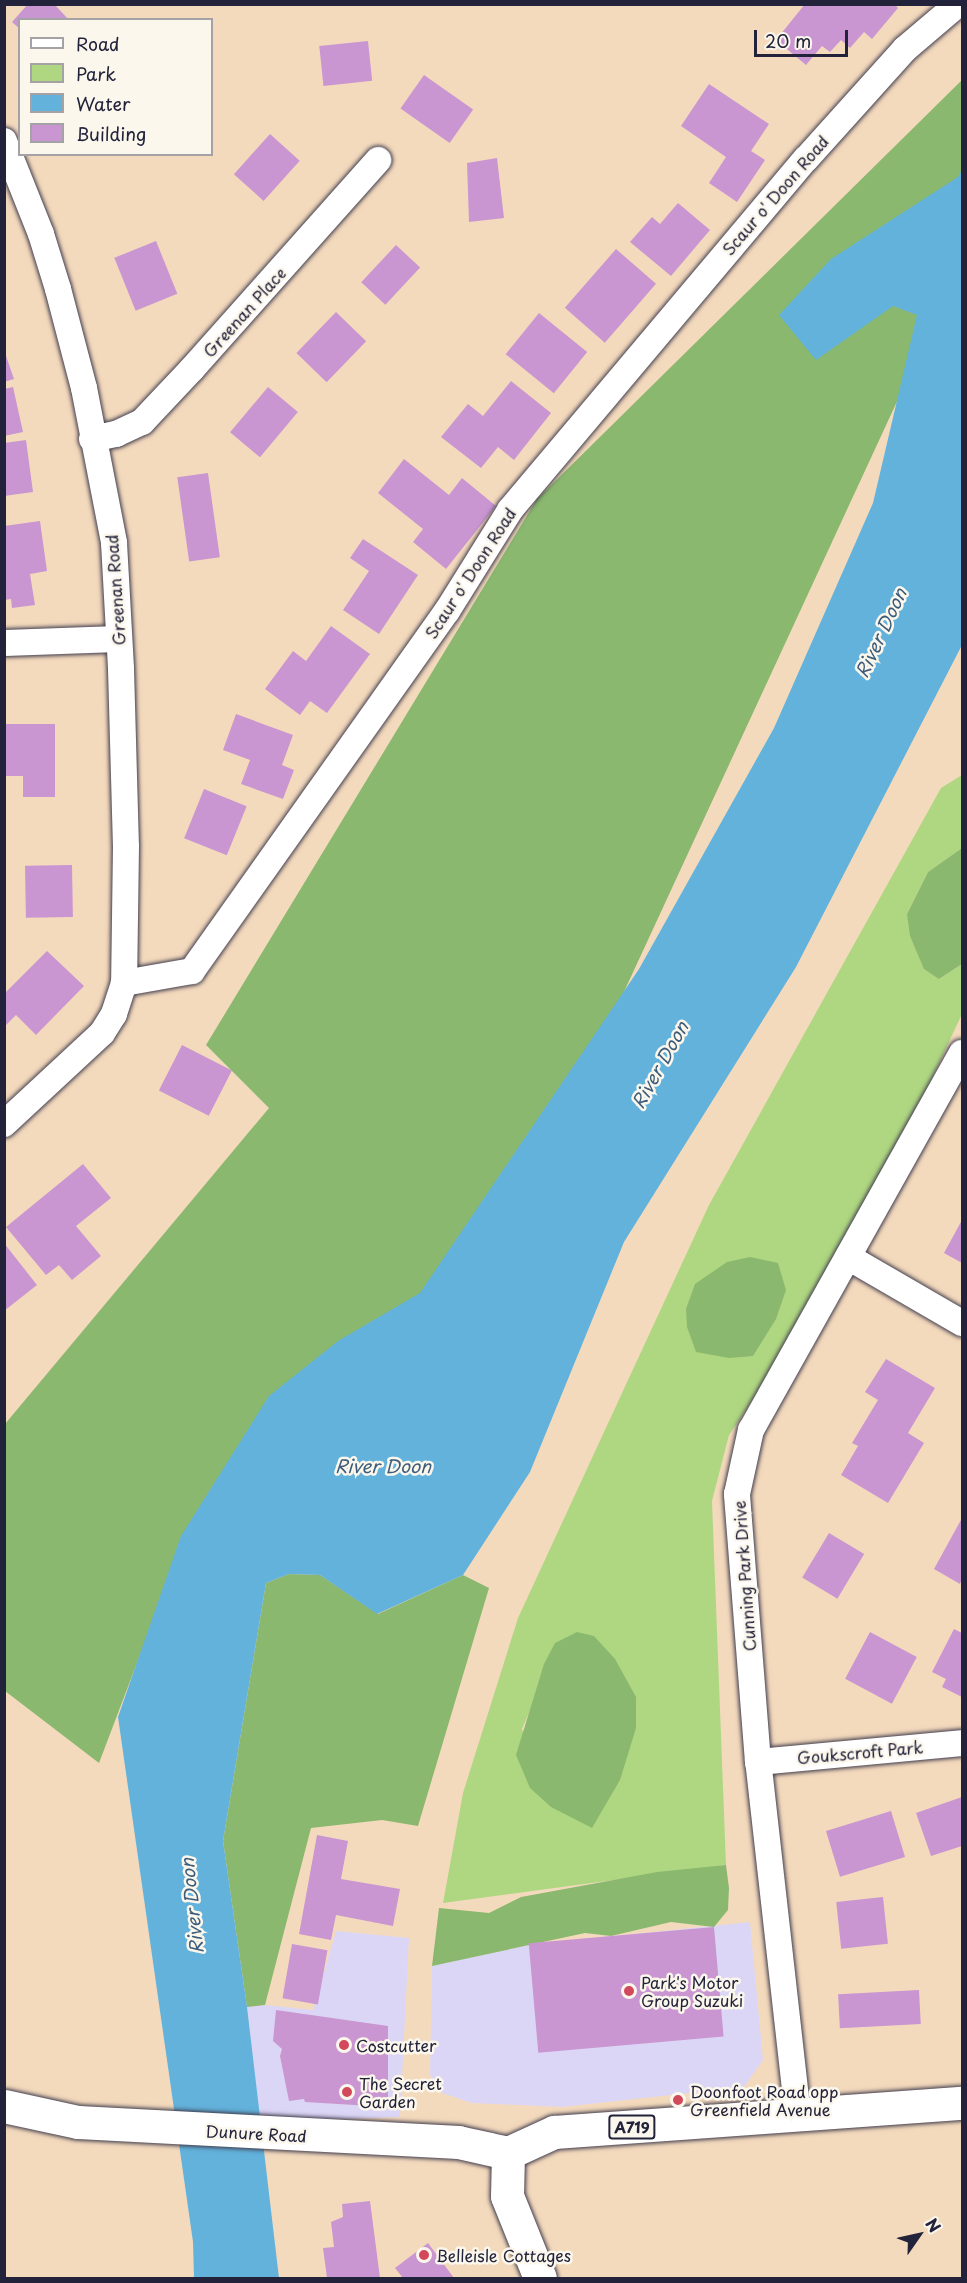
<!DOCTYPE html>
<html>
<head>
<meta charset="utf-8">
<style>
  body { margin:0 }
  #map { position:relative; width:967px; height:2283px; overflow:hidden; background:#f4dabd; font-family:"Playpen Sans",sans-serif }
  div>[style] { position:absolute }
  .built>* { inset:0; background:#dcd6f6 }
  .green>* { inset:0; background:#afd781 }
  .forest>* { inset:0; background:#8bb86f }
  .water>* { inset:0; background:#62b2dc }
  .building>* { inset:0; background:#c996d1; transform-origin:0 0 }
  .roads { filter:drop-shadow(0 0 2px #423e4e) drop-shadow(0 0 2px #423e4e) }
  .street>* { height:26px; margin:-13px; padding:0 13px; transform-origin:13px; border-radius:13px; background:#fff }
  .secondary>* { height:33px; margin:-16.5px; padding:0 16.5px; transform-origin:16.5px; border-radius:16.5px; background:#fff }
  .primary>* { height:33px; margin:-16.5px; padding:0 16.5px; transform-origin:16.5px; border-radius:16.5px; background:#fff }
  .dots>* { width:16px; height:16px; translate:-50% -50%; box-sizing:border-box; border:3px solid #fbf7ec; border-radius:50% }
  span { translate:-50% -50%; white-space:nowrap; text-align:center; line-height:1.15; -webkit-text-stroke:5px #fbf7ec; paint-order:stroke }
  .shield-label span { padding:2px 4px; background:#fbf7ec; border:2px solid; border-radius:4px; -webkit-text-stroke-width:0 }
  .shield-label { font-size:15px; color:#22223b; font-weight:700 }
  .street-label { font-size:16px; color:#22223b }
  .poi-label { font-size:16px; color:#22223b }
  .left { translate:0 -50%; text-align:left }
  .water-label { font-size:18px; color:#3c5c7b; font-style:italic }
  .frame { position:absolute; inset:0; border:6px solid #22223b; pointer-events:none }
  .legend { position:absolute; left:18px; top:18px; width:195px; height:138px; box-sizing:border-box; background:#fbf7ec; border:2px solid #a4a2a5; margin:0; padding:8px 10px; list-style:none; font-size:18px; color:#22223b }
  .legend li { display:flex; align-items:center; gap:12px; height:30px }
  .legend b { width:30px; border:2px solid #a4a2a5 }
  .north { position:absolute; left:889px; top:2205px; width:60px; height:60px; -webkit-text-stroke:4px #fbf7ec; paint-order:stroke; rotate:56deg; font-size:16px; font-weight:700; line-height:24px; text-align:center; color:#22223b }
  .north::after { content:''; display:block; margin:auto; width:21px; height:27px; background:#22223b; clip-path:polygon(50% 0,100% 100%,50% 72%,0 100%) }
  .scale { position:absolute; left:754px; top:30px; width:94px; height:27px; box-sizing:border-box; border:3px solid #22223b; border-top:0; padding-left:8px; font-size:18px; line-height:21px; white-space:nowrap; color:#22223b; -webkit-text-stroke:4px #fbf7ec; paint-order:stroke }
</style>
</head>
<body>
<div id="map">
  <div class="built">
    <i style="clip-path:polygon(750px 1922px,763px 2060px,744px 2087px,562px 2107px,472px 2103px,442px 2093px,430px 2075px,432px 1966px,529px 1945px)"></i>
    <i style="clip-path:polygon(336px 1931px,409px 1938px,400px 2117px,259px 2122px,247px 2007px,265px 2005px,313px 2010px)"></i>
  </div>
  <div class="green">
    <i style="clip-path:polygon(evenodd,962px 775px,962px 848px,928px 872px,907px 914px,939px 979px,962px 964px,962px 1014px,848px 1257px,729px 1435px,712px 1501px,726px 1865px,443px 1903px,463px 1793px,518px 1618px,709px 1205px,941px 788px,962px 775px,535px 1699px,551px 1807px,522px 1729px,535px 1699px)"></i>
  </div>
  <div class="forest">
    <i style="clip-path:polygon(962px 80px,962px 261px,493px 1275px,156px 1613px,99px 1763px,5px 1691px,5px 1424px,269px 1108px,206px 1045px,537px 499px)"></i>
    <i style="clip-path:polygon(962px 848px,962px 964px,939px 979px,924px 969px,910px 936px,907px 914px,928px 872px)"></i>
    <i style="clip-path:polygon(750px 1257px,778px 1263px,786px 1290px,776px 1319px,753px 1356px,729px 1358px,696px 1352px,687px 1327px,686px 1309px,695px 1284px,727px 1262px)"></i>
    <i style="clip-path:polygon(289px 1574px,320px 1575px,378px 1614px,463px 1575px,489px 1588px,418px 1826px,382px 1820px,311px 1828px,265px 2005px,247px 2007px,223px 1841px,266px 1583px)"></i>
    <i style="clip-path:polygon(577px 1632px,594px 1636px,615px 1659px,636px 1697px,636px 1728px,620px 1780px,592px 1828px,551px 1807px,530px 1788px,516px 1755px,544px 1664px,555px 1643px)"></i>
    <i style="clip-path:polygon(726px 1865px,729px 1888px,728px 1910px,714px 1927px,671px 1922px,611px 1936px,585px 1933px,432px 1966px,439px 1908px,489px 1913px,521px 1897px,657px 1872px)"></i>
  </div>
  <div class="water">
    <i style="clip-path:polygon(962px 170px,962px 645px,796px 967px,624px 1242px,530px 1472px,463px 1575px,377px 1614px,320px 1575px,289px 1574px,266px 1583px,223px 1841px,247px 2007px,279px 2278px,194px 2278px,193px 2242px,118px 1717px,181px 1536px,269px 1396px,338px 1341px,420px 1293px,639px 969px,774px 728px,873px 503px,917px 315px,893px 306px,816px 360px,779px 315px,831px 259px,958px 177px)"></i>
  </div>
  <div class="building">
    <i style="clip-path:polygon(28px 4px,54px 4px,69px 20px,20px 20px,20px 29px,12px 22px)"></i>
    <i style="clip-path:polygon(805px 4px,894px 4px,898px 8px,872px 39px,864px 32px,850px 48px,841px 40px,830px 52px,822px 46px,806px 65px,776px 40px)"></i>
    <i style="left:368px;top:41px;width:40px;height:49px;rotate:84deg"></i>
    <i style="left:424px;top:75px;width:60px;height:41px;rotate:35deg"></i>
    <i style="clip-path:polygon(709px 84px,769px 124px,751px 151px,765px 160px,737px 202px,709px 183px,726px 157px,681px 126px)"></i>
    <i style="left:270px;top:134px;width:40px;height:54px;rotate:42deg"></i>
    <i style="clip-path:polygon(497px 158px,504px 218px,469px 222px,467px 163px)"></i>
    <i style="clip-path:polygon(678px 203px,710px 230px,671px 276px,630px 242px,652px 217px,660px 224px)"></i>
    <i style="left:156px;top:241px;width:57px;height:45px;rotate:68deg"></i>
    <i style="left:396px;top:245px;width:33px;height:51px;rotate:43deg"></i>
    <i style="left:616px;top:249px;width:53px;height:78px;rotate:41deg"></i>
    <i style="left:336px;top:312px;width:42px;height:57px;rotate:44deg"></i>
    <i style="left:539px;top:313px;width:62px;height:53px;rotate:39deg"></i>
    <i style="clip-path:polygon(4px 350px,14px 379px,4px 382px)"></i>
    <i style="clip-path:polygon(511px 381px,551px 413px,514px 460px,498px 447px,481px 468px,441px 437px,468px 404px,483px 416px)"></i>
    <i style="clip-path:polygon(13px 387px,23px 432px,4px 436px,4px 389px)"></i>
    <i style="left:268px;top:387px;width:39px;height:59px;rotate:40deg"></i>
    <i style="clip-path:polygon(26px 440px,33px 492px,4px 496px,4px 443px)"></i>
    <i style="clip-path:polygon(404px 459px,449px 495px,462px 478px,496px 506px,446px 569px,413px 542px,423px 529px,378px 493px)"></i>
    <i style="left:208px;top:473px;width:85px;height:31px;rotate:82deg"></i>
    <i style="clip-path:polygon(40px 521px,47px 571px,30px 574px,35px 605px,12px 608px,11px 599px,4px 600px,4px 526px)"></i>
    <i style="clip-path:polygon(363px 539px,418px 575px,379px 634px,343px 610px,369px 571px,350px 558px)"></i>
    <i style="clip-path:polygon(331px 626px,370px 654px,327px 713px,310px 701px,300px 715px,265px 689px,293px 651px,306px 661px)"></i>
    <i style="clip-path:polygon(236px 714px,293px 735px,282px 765px,294px 770px,283px 799px,241px 784px,250px 760px,223px 750px)"></i>
    <i style="clip-path:polygon(4px 724px,55px 724px,55px 797px,23px 797px,23px 776px,4px 776px)"></i>
    <i style="left:204px;top:789px;width:46px;height:53px;rotate:22deg"></i>
    <i style="left:72px;top:865px;width:52px;height:47px;rotate:89deg"></i>
    <i style="clip-path:polygon(47px 951px,84px 986px,36px 1035px,16px 1015px,4px 1027px,4px 994px)"></i>
    <i style="left:182px;top:1045px;width:56px;height:51px;rotate:27deg"></i>
    <i style="clip-path:polygon(83px 1164px,111px 1198px,76px 1226px,101px 1256px,72px 1280px,59px 1265px,46px 1275px,6px 1227px)"></i>
    <i style="clip-path:polygon(962px 1220px,962px 1263px,944px 1253px)"></i>
    <i style="clip-path:polygon(4px 1243px,37px 1285px,4px 1311px)"></i>
    <i style="clip-path:polygon(886px 1359px,935px 1388px,908px 1433px,924px 1443px,888px 1503px,841px 1475px,858px 1446px,852px 1443px,878px 1400px,865px 1392px)"></i>
    <i style="clip-path:polygon(962px 1518px,962px 1579px,960px 1584px,934px 1569px)"></i>
    <i style="left:829px;top:1533px;width:41px;height:52px;rotate:31deg"></i>
    <i style="clip-path:polygon(954px 1629px,962px 1633px,962px 1697px,942px 1687px,946px 1679px,932px 1672px)"></i>
    <i style="left:870px;top:1632px;width:53px;height:53px;rotate:28deg"></i>
    <i style="clip-path:polygon(962px 1797px,962px 1846px,931px 1856px,916px 1813px)"></i>
    <i style="left:891px;top:1811px;width:48px;height:68px;rotate:73deg"></i>
    <i style="clip-path:polygon(317px 1835px,348px 1841px,341px 1879px,400px 1889px,393px 1926px,336px 1915px,331px 1940px,299px 1934px)"></i>
    <i style="left:883px;top:1897px;width:47px;height:47px;rotate:84deg"></i>
    <i style="left:714px;top:1927px;width:110px;height:186px;rotate:85deg"></i>
    <i style="left:292px;top:1944px;width:36px;height:55px;rotate:10deg"></i>
    <i style="left:919px;top:1990px;width:34px;height:81px;rotate:87deg"></i>
    <i style="clip-path:polygon(276px 2010px,388px 2026px,388px 2107px,305px 2102px,304px 2099px,289px 2101px,280px 2056px,282px 2049px,273px 2041px)"></i>
    <i style="clip-path:polygon(370px 2201px,380px 2278px,327px 2278px,323px 2248px,334px 2247px,331px 2222px,343px 2217px,342px 2204px)"></i>
    <i style="clip-path:polygon(428px 2243px,454px 2278px,403px 2278px,395px 2268px)"></i>
  </div>
  <div class="roads">
    <div class="street">
      <i style="left:4px;top:141px;width:100px;rotate:68.3deg"></i>
      <i style="left:41px;top:234px;width:58px;rotate:72.8deg"></i>
      <i style="left:58px;top:289px;width:102px;rotate:75.3deg"></i>
      <i style="left:84px;top:388px;width:158px;rotate:79deg"></i>
      <i style="left:114px;top:543px;width:126px;rotate:86.8deg"></i>
      <i style="left:121px;top:669px;width:177px;rotate:88.4deg"></i>
      <i style="left:126px;top:846px;width:137px;rotate:90.8deg"></i>
      <i style="left:124px;top:983px;width:33px;rotate:108deg"></i>
      <i style="left:114px;top:1014px;width:22px;rotate:122deg"></i>
      <i style="left:102px;top:1033px;width:134px;rotate:137.1deg"></i>
      <i style="left:92px;top:439px;width:25px;rotate:-12deg"></i>
      <i style="left:116px;top:434px;width:29px;rotate:-25deg"></i>
      <i style="left:142px;top:422px;width:73px;rotate:-46.7deg"></i>
      <i style="left:192px;top:369px;width:280px;rotate:-48.3deg"></i>
      <i style="left:4px;top:643px;width:115px;rotate:-2deg"></i>
      <i style="left:124px;top:983px;width:69px;rotate:-10deg"></i>
      <i style="left:192px;top:971px;width:441px;rotate:-54.7deg"></i>
      <i style="left:447px;top:611px;width:119px;rotate:-58deg"></i>
      <i style="left:510px;top:510px;width:459px;rotate:-49.9deg"></i>
      <i style="left:806px;top:159px;width:148px;rotate:-48deg"></i>
      <i style="left:905px;top:49px;width:62px;rotate:-40.4deg"></i>
      <i style="left:848px;top:1257px;width:132px;rotate:30.1deg"></i>
      <i style="left:758px;top:1762px;width:205px;rotate:-5.3deg"></i>
      <i style="left:798px;top:2116px;width:356px;rotate:-96.4deg"></i>
      <i style="left:758px;top:1762px;width:269px;rotate:-94.5deg"></i>
      <i style="left:737px;top:1494px;width:66px;rotate:-77.7deg"></i>
      <i style="left:751px;top:1430px;width:432px;rotate:-60.8deg"></i>
    </div>
    <div class="secondary">
      <i style="left:508px;top:2153px;width:43px;rotate:91.3deg"></i>
      <i style="left:507px;top:2196px;width:88px;rotate:68.1deg"></i>
    </div>
    <div class="primary">
      <i style="left:4px;top:2106px;width:76px;rotate:12.2deg"></i>
      <i style="left:78px;top:2122px;width:381px;rotate:3deg"></i>
      <i style="left:458px;top:2142px;width:51px;rotate:12.4deg"></i>
      <i style="left:508px;top:2153px;width:51px;rotate:-24.5deg"></i>
      <i style="left:554px;top:2132px;width:409px;rotate:-4.1deg"></i>
    </div>
  </div>
  <div class="dots">
    <i style="left:629px;top:1991px;background:#d1495b"></i>
    <i style="left:344px;top:2045px;background:#d1495b"></i>
    <i style="left:347px;top:2092px;background:#d1495b"></i>
    <i style="left:678px;top:2100px;background:#d1495b"></i>
    <i style="left:424px;top:2255px;background:#d1495b"></i>
  </div>
  <div class="shield-label">
    <span style="left:632px;top:2127px">A719</span>
  </div>
  <div class="street-label">
    <span style="left:775px;top:195px;rotate:-49deg">Scaur o' Doon Road</span>
    <span style="left:244px;top:312px;rotate:-48deg">Greenan Place</span>
    <span style="left:470px;top:573px;rotate:-57deg">Scaur o' Doon Road</span>
    <span style="left:115px;top:590px;rotate:-94deg">Greenan Road</span>
    <span style="left:744px;top:1576px;rotate:-94deg">Cunning Park Drive</span>
    <span style="left:860px;top:1752px;rotate:-5deg">Goukscroft Park</span>
    <span style="left:256px;top:2133px;rotate:3deg">Dunure Road</span>
  </div>
  <div class="poi-label">
    <span class="left" style="left:641px;top:1991px">Park's Motor<br>Group Suzuki</span>
    <span class="left" style="left:356px;top:2045px">Costcutter</span>
    <span class="left" style="left:359px;top:2092px">The Secret<br>Garden</span>
    <span class="left" style="left:690px;top:2100px">Doonfoot Road opp<br>Greenfield Avenue</span>
    <span class="left" style="left:436px;top:2255px">Belleisle Cottages</span>
  </div>
  <div class="water-label">
    <span style="left:881px;top:633px;rotate:-65deg">River Doon</span>
    <span style="left:660px;top:1065px;rotate:-61deg">River Doon</span>
    <span style="left:383px;top:1466px">River Doon</span>
    <span style="left:192px;top:1906px;rotate:-96deg">River Doon</span>
  </div>
  <div class="frame"></div>
  <ul class="legend">
  <li><b style="height:8px;background:#fff"></b>Road</li>
  <li><b style="height:16px;background:#afd781"></b>Park</li>
  <li><b style="height:16px;background:#62b2dc"></b>Water</li>
  <li><b style="height:16px;background:#c996d1"></b>Building</li>
  </ul>
  <div class="north">N</div>
  <div class="scale">20 m</div>
</div>
</body>
</html>
